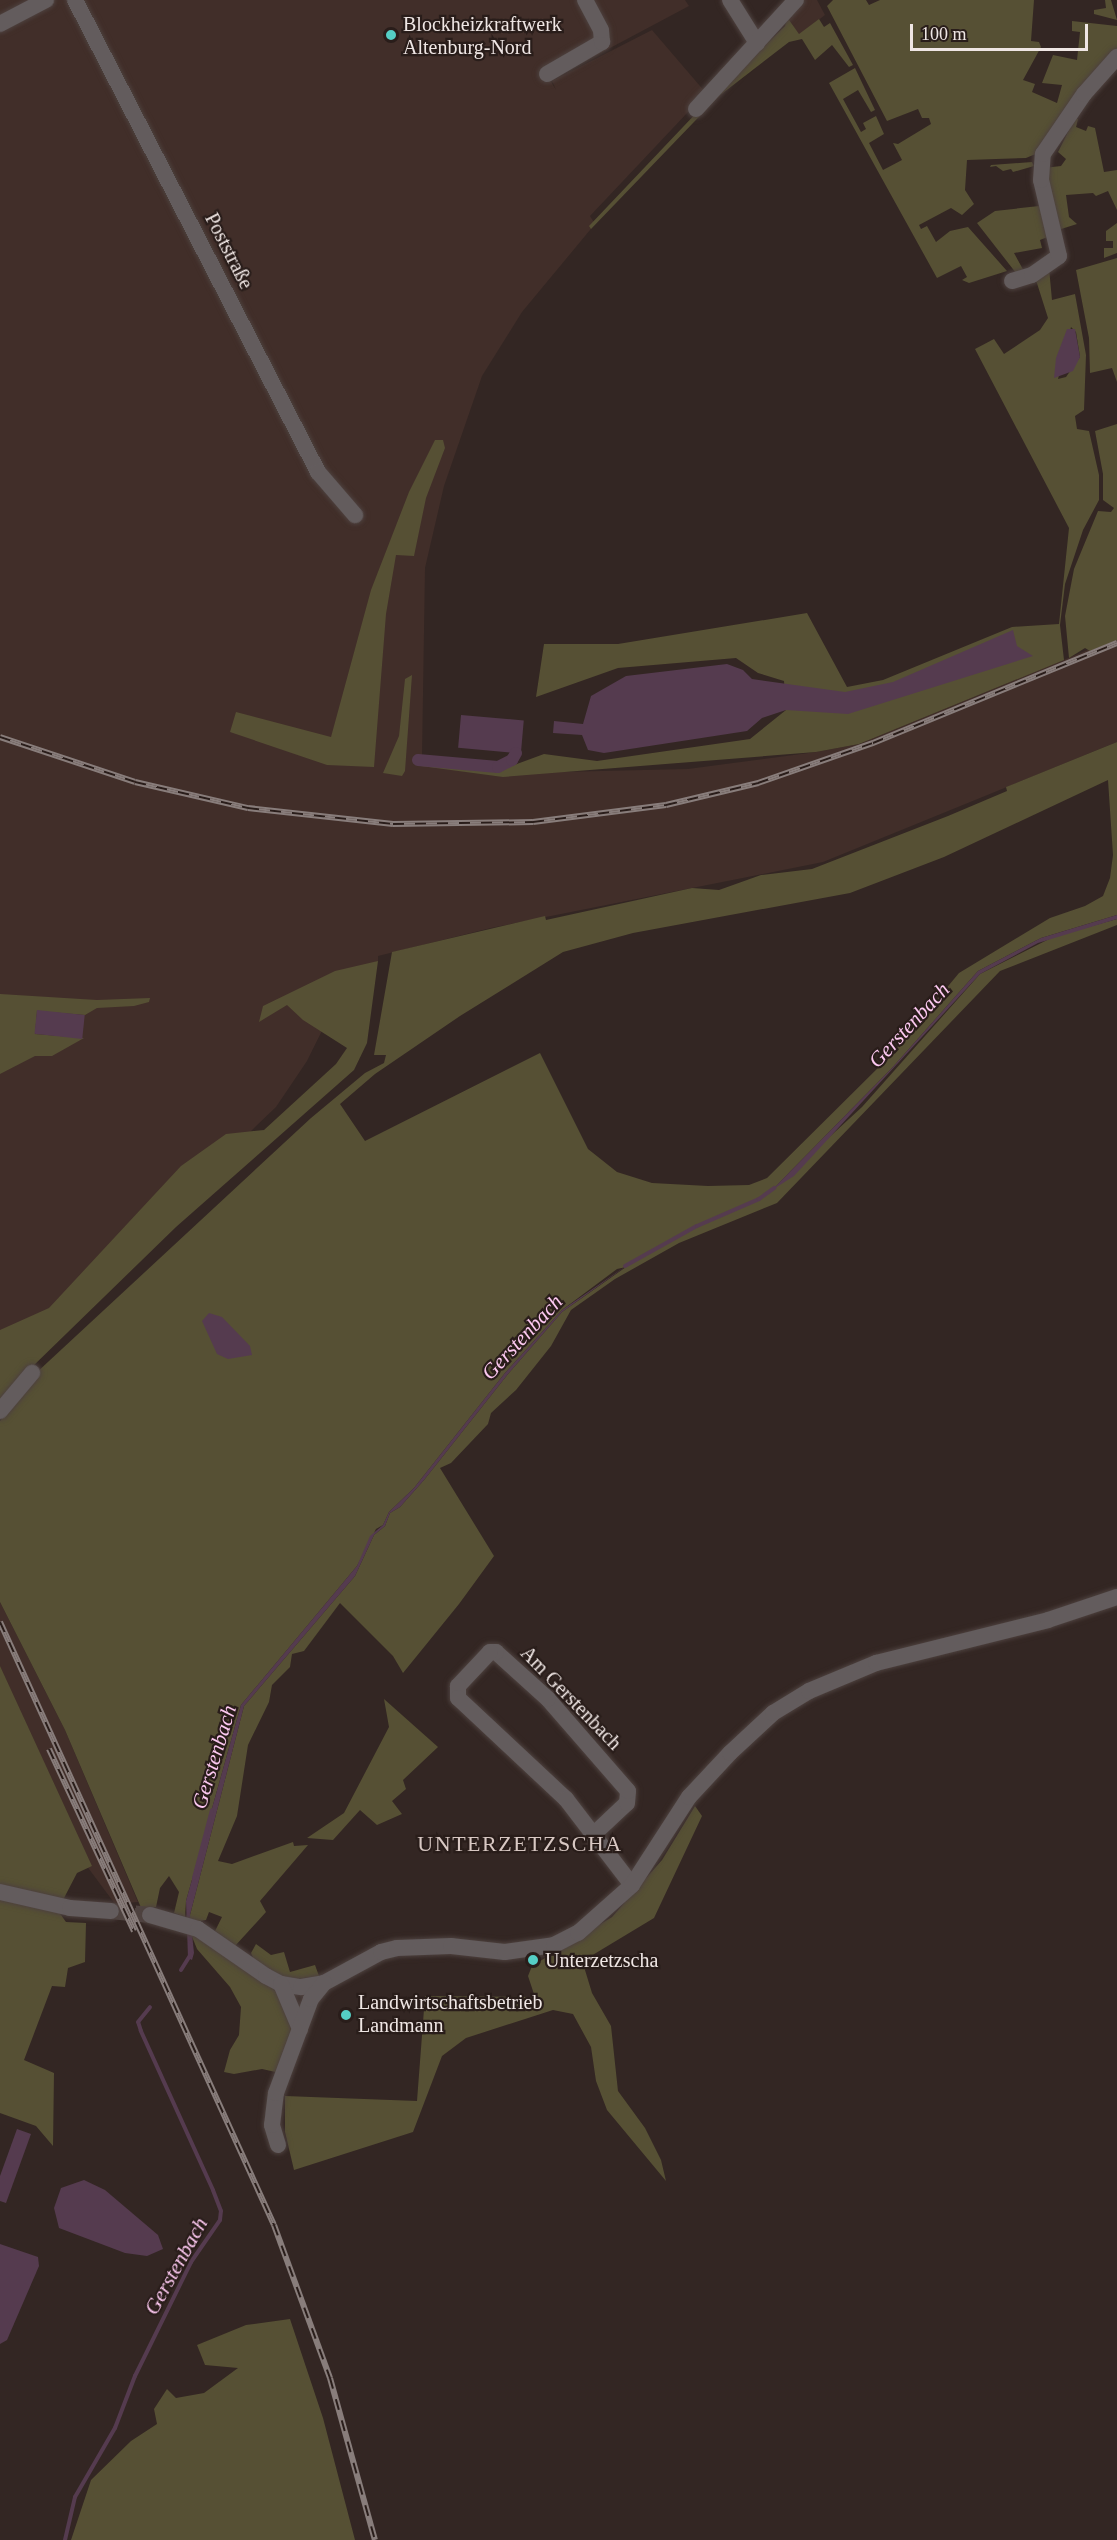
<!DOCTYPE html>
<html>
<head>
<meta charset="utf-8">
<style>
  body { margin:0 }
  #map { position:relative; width:1117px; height:2540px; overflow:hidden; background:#332623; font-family:"Times New Roman",serif }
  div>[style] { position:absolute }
  .built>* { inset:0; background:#412e29 }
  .green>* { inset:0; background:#565034 }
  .water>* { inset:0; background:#553b4f; transform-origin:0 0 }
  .stream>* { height:4px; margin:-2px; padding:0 2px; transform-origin:2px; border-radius:2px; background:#553b4f }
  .canal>* { height:12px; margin:-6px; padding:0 6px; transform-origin:6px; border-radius:6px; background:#553b4f }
  .minor-tunnel>* { height:16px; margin-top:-8px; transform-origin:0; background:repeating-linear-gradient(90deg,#4f4340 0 16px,transparent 0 24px) }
  .roads { filter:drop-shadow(0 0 2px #4d413e) drop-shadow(0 0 2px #4d413e) }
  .minor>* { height:16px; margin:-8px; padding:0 8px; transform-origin:8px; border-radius:8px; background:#635c5d }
  .rail>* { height:6px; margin-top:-3px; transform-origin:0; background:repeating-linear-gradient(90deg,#291d1a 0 11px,#887d7b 0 22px); box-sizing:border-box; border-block:2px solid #887d7b }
  .dots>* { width:16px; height:16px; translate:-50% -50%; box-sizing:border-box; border:3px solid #291d1a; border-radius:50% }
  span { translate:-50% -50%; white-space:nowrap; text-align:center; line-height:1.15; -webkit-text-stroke:4.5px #291d1a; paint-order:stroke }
  .poi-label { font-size:20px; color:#efe6e4 }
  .left { translate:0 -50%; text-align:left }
  .street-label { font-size:20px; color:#efe6e4 }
  .water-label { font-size:21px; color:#fcc8f0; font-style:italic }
  .quarter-label { font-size:22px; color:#d8c8c3; letter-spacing:1.5px }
  .scale { position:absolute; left:910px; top:24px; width:178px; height:27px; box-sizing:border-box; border:3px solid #efe6e4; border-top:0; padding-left:8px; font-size:18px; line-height:21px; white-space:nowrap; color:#efe6e4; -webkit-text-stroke:4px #291d1a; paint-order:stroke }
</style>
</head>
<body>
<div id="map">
  <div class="built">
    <i style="clip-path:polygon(0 0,685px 0,689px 6px,550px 80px,556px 90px,552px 81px,652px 30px,706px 93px,590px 216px,595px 224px,522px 312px,482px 376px,444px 486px,425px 568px,422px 757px,514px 773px,688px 769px,816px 752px,859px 744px,1117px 638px,1117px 742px,823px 862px,491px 928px,378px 956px,378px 961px,348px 978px,307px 1061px,276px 1107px,58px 1316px,0 1406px)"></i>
    <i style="clip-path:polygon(802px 0,817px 0,825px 15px,799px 35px,787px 17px)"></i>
    <i style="clip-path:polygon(0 1602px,65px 1730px,138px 1902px,115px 1904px,86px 1865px,0 1670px)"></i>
  </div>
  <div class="green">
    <i style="clip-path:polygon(833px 0,866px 0,869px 5px,880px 0,1034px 0,1031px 41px,1039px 42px,1041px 47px,1023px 80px,1035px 84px,1032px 92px,1057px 103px,1062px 85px,1042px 83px,1053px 55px,1077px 60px,1080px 32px,1072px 31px,1072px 21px,1117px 26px,1117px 53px,1038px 153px,1026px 158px,967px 160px,965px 190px,974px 204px,962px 215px,951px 208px,919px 225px,921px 229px,927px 226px,936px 242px,950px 231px,968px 227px,1007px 271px,969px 283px,962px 280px,967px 277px,961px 266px,937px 278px,829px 83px,855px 68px,875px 110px,871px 112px,858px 90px,843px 99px,861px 132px,866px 129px,863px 123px,876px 116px,884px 134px,869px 143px,883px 170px,902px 160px,893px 143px,898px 144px,931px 124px,929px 118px,922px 118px,918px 109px,887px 121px,827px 6px)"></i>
    <i style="clip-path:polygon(1105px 0,1111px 0,1117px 20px,1094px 14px,1094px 10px,1106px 8px)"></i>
    <i style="clip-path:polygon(787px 17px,799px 34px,819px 19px,824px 27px,830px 23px,853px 65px,849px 67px,832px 45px,815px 60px,802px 39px,789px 42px,719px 96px,591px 229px,589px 226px,701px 108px,785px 26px)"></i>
    <i style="clip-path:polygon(1075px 118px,1078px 119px,1076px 127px,1086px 131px,1088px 126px,1095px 128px,1104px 172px,1117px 170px,1117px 210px,1108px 191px,1096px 196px,1093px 193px,1066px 195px,1069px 217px,1077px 224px,1058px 230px,1044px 168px,1061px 166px,1066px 159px,1058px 152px)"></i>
    <i style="clip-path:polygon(1032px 162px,1034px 166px,1013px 172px,1011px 169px,1003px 171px,996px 166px,990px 167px,991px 165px)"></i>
    <i style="clip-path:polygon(1039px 206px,1050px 236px,1040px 240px,1042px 248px,1014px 253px,1025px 273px,1016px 273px,977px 223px,995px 211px)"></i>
    <i style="clip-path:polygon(1117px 223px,1117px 253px,1104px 258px,1104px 248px,1113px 248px,1113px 241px,1106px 241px,1106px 231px)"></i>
    <i style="clip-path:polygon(1117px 258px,1117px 382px,1112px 368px,1090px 373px,1089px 338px,1076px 270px)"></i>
    <i style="clip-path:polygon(evenodd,1049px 268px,1052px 300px,1075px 294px,1086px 355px,1084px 410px,1075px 416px,1077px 429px,1089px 431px,1099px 475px,1099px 500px,1083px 530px,1065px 584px,1060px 625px,1064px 660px,859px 744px,816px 752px,503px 777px,421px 766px,423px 763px,486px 770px,506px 768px,544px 754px,597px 761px,750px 739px,786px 710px,784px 681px,758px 673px,736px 658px,618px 668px,536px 697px,544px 644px,618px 644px,807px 613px,847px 687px,883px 680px,1012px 627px,1059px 624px,1069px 528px,975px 349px,994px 339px,1004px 354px,1040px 330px,1048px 318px,1035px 277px,1049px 268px,1071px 327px,1076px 332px,1080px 357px,1066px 377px,1058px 379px,1071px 327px)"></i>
    <i style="clip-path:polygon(1117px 424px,1117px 640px,1090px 651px,1085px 648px,1069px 658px,1065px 616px,1074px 569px,1098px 511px,1111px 512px,1114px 508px,1103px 500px,1103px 474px,1095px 431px)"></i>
    <i style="clip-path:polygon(435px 440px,443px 440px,445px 448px,426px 498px,414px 556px,396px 555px,386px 614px,374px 767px,327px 765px,230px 732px,236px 712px,331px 737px,371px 590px,409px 492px)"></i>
    <i style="clip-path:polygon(412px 675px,405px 771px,402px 776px,383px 773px,399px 736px,405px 679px)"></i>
    <i style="clip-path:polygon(evenodd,1117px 742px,1117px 915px,1041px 938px,978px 971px,892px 1068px,774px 1188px,862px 1107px,980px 974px,1053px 937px,1117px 919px,1117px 925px,1000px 971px,777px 1203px,679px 1243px,615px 1279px,571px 1310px,551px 1346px,516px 1390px,491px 1413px,488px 1424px,451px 1463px,440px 1468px,494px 1556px,459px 1604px,403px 1673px,393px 1656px,340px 1603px,304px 1651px,292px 1654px,290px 1667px,272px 1685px,269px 1702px,248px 1745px,237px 1816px,218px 1861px,232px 1864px,293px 1842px,294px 1846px,308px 1845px,260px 1901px,266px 1912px,235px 1946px,215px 1931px,222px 1917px,209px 1912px,206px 1920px,199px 1921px,190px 1919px,190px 1915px,244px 1706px,355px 1576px,374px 1535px,385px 1526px,390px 1513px,400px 1507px,424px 1480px,508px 1374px,562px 1312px,626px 1267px,617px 1269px,562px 1310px,505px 1373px,414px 1488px,389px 1512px,383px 1525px,376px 1529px,357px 1566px,241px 1705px,186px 1901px,185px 1917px,174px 1913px,179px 1892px,169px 1876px,160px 1888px,156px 1907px,142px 1910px,65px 1730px,0 1602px,0 1421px,35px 1374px,311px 1118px,365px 1073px,384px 1063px,386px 1055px,374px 1055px,392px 952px,545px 916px,546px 920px,692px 888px,719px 890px,761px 875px,812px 869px,948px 816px,1007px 791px,1006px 787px,1117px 742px,1108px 780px,1113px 855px,1110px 878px,1103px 896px,1085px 906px,1050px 918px,959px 973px,890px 1056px,767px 1178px,749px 1185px,708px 1186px,652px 1183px,617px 1172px,588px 1149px,540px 1053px,365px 1141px,340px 1104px,375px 1074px,460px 1016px,563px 952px,633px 933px,850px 893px,944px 857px,1108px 780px)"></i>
    <i style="clip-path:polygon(378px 961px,367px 1043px,354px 1070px,176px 1227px,30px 1369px,0 1406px,0 1330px,49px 1308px,181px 1166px,226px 1134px,264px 1130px,336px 1064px,347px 1048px,303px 1020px,287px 1005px,259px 1022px,263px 1006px,335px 971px)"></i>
    <i style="clip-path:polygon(0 994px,97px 1000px,150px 998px,149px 1002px,134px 1006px,97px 1008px,85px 1015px,37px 1011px,35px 1034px,84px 1038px,52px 1056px,35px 1056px,0 1074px)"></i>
    <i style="clip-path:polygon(0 1666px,92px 1866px,77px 1873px,63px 1900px,0 1887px)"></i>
    <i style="clip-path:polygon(384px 1699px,438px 1747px,403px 1780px,406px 1789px,392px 1801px,402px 1814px,377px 1825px,360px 1810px,333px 1840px,307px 1838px,344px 1813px,389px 1727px)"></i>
    <i style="clip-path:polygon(695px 1806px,702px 1816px,654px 1918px,591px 1956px,585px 1970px,592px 1993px,611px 2026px,618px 2091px,645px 2128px,661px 2160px,666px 2181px,607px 2110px,596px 2081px,591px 2047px,573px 2014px,553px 2010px,466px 2038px,442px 2056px,413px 2132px,294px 2170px,285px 2132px,285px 2096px,417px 2101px,425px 1996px,535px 1997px,528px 1976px,532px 1966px,612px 1917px,662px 1860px)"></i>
    <i style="clip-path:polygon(0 1899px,59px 1912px,66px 1922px,86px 1923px,85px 1962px,68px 1968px,65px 1987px,52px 1986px,24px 2060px,54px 2073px,53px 2146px,36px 2126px,0 2113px)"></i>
    <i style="clip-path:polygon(191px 1934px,276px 1988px,294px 2026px,280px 2073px,262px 2069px,234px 2074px,224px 2072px,230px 2050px,239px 2035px,241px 2007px,230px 1987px,197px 1949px)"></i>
    <i style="clip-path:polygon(256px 1944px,271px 1955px,284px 1952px,290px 1972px,315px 1965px,319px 1976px,289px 1980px,254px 1960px,251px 1953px)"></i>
    <i style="clip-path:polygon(290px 2319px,323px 2418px,355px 2540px,71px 2540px,91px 2480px,131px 2441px,157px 2424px,154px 2409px,167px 2389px,176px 2398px,204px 2393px,238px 2368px,205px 2365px,197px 2345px,246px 2325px)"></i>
  </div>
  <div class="water">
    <i style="clip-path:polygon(1067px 329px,1075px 329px,1080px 357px,1073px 371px,1054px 378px,1056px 358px)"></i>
    <i style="clip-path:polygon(1013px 630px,1017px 646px,1033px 656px,848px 714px,786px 710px,762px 718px,747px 731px,604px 753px,588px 750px,582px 735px,553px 733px,554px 721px,583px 724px,591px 696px,626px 676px,727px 664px,743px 670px,752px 679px,845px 692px,893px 682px)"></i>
    <i style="left:461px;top:715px;width:63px;height:33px;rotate:5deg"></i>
    <i style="clip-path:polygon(1117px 915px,1117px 919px,1038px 943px,980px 974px,794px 1176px,772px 1190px,892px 1068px,978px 971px,1041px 938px)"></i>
    <i style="left:37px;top:1010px;width:48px;height:24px;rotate:6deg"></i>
    <i style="clip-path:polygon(629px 1264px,562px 1312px,508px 1374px,424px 1480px,400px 1507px,390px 1513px,385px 1526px,374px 1535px,355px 1576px,244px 1706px,190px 1915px,194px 1953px,192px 1960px,188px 1958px,186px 1901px,241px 1705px,357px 1566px,370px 1536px,383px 1525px,389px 1512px,414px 1488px,505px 1373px,562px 1310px)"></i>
    <i style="clip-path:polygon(209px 1313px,222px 1317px,250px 1346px,252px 1355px,228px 1359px,217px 1354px,202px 1321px)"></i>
    <i style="clip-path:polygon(17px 2129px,31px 2134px,6px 2203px,0 2201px,0 2176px)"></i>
    <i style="clip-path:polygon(84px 2180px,105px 2190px,158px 2235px,163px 2249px,147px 2256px,125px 2253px,59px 2228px,54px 2208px,61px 2188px)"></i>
    <i style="clip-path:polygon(0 2244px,38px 2257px,39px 2266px,7px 2340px,0 2344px)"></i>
  </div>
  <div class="stream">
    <i style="left:625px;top:1266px;width:82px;rotate:-29.1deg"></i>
    <i style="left:697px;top:1226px;width:68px;rotate:-23.5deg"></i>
    <i style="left:759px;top:1199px;width:19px;rotate:-36deg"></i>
    <i style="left:194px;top:1878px;width:70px;rotate:-75.2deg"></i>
    <i style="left:181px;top:1970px;width:19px;rotate:-58deg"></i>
    <i style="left:65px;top:2540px;width:44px;rotate:-76.9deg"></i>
    <i style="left:75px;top:2497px;width:80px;rotate:-59.9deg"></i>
    <i style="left:115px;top:2428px;width:56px;rotate:-69deg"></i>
    <i style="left:135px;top:2376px;width:127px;rotate:-63.8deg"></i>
    <i style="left:191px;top:2262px;width:51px;rotate:-55.4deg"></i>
    <i style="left:220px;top:2220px;width:9px;rotate:-84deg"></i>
    <i style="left:221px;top:2211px;width:22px;rotate:-111deg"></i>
    <i style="left:213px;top:2190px;width:175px;rotate:-114.4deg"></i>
    <i style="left:141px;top:2031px;width:9px;rotate:-108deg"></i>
    <i style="left:138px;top:2022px;width:19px;rotate:-51deg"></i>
  </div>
  <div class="canal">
    <i style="left:418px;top:760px;width:80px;rotate:5deg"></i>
    <i style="left:498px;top:767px;width:16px;rotate:-27deg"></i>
    <i style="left:512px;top:760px;width:8px;rotate:-60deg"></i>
  </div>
  <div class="minor-tunnel">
    <i style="left:111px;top:1911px;width:39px;rotate:6deg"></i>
  </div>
  <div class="roads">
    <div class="minor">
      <i style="left:75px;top:0;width:531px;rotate:62.76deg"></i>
      <i style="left:318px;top:472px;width:57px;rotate:49.3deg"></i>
      <i style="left:730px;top:0;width:51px;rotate:57.9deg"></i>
      <i style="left:0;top:24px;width:52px;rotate:-27.6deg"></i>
      <i style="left:547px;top:74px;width:64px;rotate:-30.2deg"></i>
      <i style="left:602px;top:42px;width:12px;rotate:-95deg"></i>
      <i style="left:601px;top:30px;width:34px;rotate:-118deg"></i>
      <i style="left:696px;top:109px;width:148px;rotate:-47.5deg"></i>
      <i style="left:1012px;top:281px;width:21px;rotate:-17deg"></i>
      <i style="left:1032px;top:275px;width:33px;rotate:-35deg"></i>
      <i style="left:1059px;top:256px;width:78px;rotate:-103.3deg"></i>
      <i style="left:1041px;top:180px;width:26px;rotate:-86deg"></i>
      <i style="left:1043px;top:154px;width:73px;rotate:-55.7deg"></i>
      <i style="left:1084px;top:94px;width:50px;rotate:-48.3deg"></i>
      <i style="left:0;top:1411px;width:50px;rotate:-49.9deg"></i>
      <i style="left:594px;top:1834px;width:45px;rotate:-43.2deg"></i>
      <i style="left:627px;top:1803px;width:12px;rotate:-85deg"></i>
      <i style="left:628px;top:1791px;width:122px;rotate:-131deg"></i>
      <i style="left:548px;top:1699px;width:70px;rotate:-137.9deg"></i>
      <i style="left:496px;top:1652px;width:6px;rotate:180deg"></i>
      <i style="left:490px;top:1652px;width:47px;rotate:133.3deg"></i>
      <i style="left:458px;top:1686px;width:12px;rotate:90deg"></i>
      <i style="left:458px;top:1698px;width:148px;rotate:43.1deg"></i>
      <i style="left:566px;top:1799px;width:108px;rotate:52.5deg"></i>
      <i style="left:0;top:1892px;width:72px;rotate:12.9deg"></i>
      <i style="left:70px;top:1908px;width:41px;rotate:4.2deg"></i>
      <i style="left:150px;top:1915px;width:50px;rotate:16.3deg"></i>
      <i style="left:198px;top:1929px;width:83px;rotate:34.7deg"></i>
      <i style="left:266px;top:1976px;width:17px;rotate:28deg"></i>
      <i style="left:281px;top:1984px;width:20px;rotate:9deg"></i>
      <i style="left:301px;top:1987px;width:23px;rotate:-10deg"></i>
      <i style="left:324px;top:1983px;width:65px;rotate:-28.5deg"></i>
      <i style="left:381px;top:1952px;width:16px;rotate:-14deg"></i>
      <i style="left:397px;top:1948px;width:54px;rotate:-2.1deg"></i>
      <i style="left:451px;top:1946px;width:54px;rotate:6.3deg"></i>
      <i style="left:505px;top:1952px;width:49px;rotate:-8.1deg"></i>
      <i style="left:554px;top:1945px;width:27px;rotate:-27deg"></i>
      <i style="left:578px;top:1933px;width:72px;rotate:-41.6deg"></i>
      <i style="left:632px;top:1885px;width:105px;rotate:-57.1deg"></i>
      <i style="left:689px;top:1797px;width:60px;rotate:-47deg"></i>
      <i style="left:730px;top:1753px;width:59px;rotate:-42.9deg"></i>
      <i style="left:773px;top:1713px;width:42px;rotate:-31.4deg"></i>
      <i style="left:809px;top:1691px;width:73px;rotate:-22.7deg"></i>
      <i style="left:876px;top:1663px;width:177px;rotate:-14deg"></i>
      <i style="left:1048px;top:1620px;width:73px;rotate:-18.4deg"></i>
      <i style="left:281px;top:1984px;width:49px;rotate:67.1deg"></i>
      <i style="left:278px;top:2145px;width:21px;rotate:-107deg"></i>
      <i style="left:272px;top:2125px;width:32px;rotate:-83deg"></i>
      <i style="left:276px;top:2093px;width:100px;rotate:-69.6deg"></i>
      <i style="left:311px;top:1999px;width:21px;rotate:-51deg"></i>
    </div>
  </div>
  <div class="rail">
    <i style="left:0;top:737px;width:142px;rotate:18.4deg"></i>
    <i style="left:135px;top:782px;width:116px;rotate:13deg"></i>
    <i style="left:248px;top:808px;width:146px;rotate:6.3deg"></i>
    <i style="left:393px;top:824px;width:140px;rotate:-0.8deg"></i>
    <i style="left:533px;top:822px;width:134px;rotate:-7.3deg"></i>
    <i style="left:666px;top:805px;width:95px;rotate:-13.4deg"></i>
    <i style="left:758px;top:783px;width:122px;rotate:-19.2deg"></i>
    <i style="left:873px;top:743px;width:264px;rotate:-22.3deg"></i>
    <i style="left:0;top:1622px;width:662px;rotate:65.56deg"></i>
    <i style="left:274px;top:2225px;width:163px;rotate:69.9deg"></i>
    <i style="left:330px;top:2378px;width:168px;rotate:74.5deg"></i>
    <i style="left:49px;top:1749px;width:201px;rotate:65deg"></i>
  </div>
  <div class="dots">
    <i style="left:391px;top:35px;background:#55cec5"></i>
    <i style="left:533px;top:1960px;background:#55cec5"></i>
    <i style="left:346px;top:2015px;background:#55cec5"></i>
  </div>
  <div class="poi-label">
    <span class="left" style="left:403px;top:36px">Blockheizkraftwerk<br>Altenburg-Nord</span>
    <span class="left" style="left:545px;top:1960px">Unterzetzscha</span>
    <span class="left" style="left:358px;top:2014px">Landwirtschaftsbetrieb<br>Landmann</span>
  </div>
  <div class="street-label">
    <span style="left:229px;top:251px;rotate:63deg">Poststraße</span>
    <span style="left:571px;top:1698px;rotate:46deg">Am Gerstenbach</span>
  </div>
  <div class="water-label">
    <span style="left:909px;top:1025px;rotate:-47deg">Gerstenbach</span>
    <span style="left:522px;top:1337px;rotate:-47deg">Gerstenbach</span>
    <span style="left:214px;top:1757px;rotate:-73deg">Gerstenbach</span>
    <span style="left:176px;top:2266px;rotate:-61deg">Gerstenbach</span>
  </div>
  <div class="quarter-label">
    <span style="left:520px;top:1844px">UNTERZETZSCHA</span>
  </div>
  <div class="scale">100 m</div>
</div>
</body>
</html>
